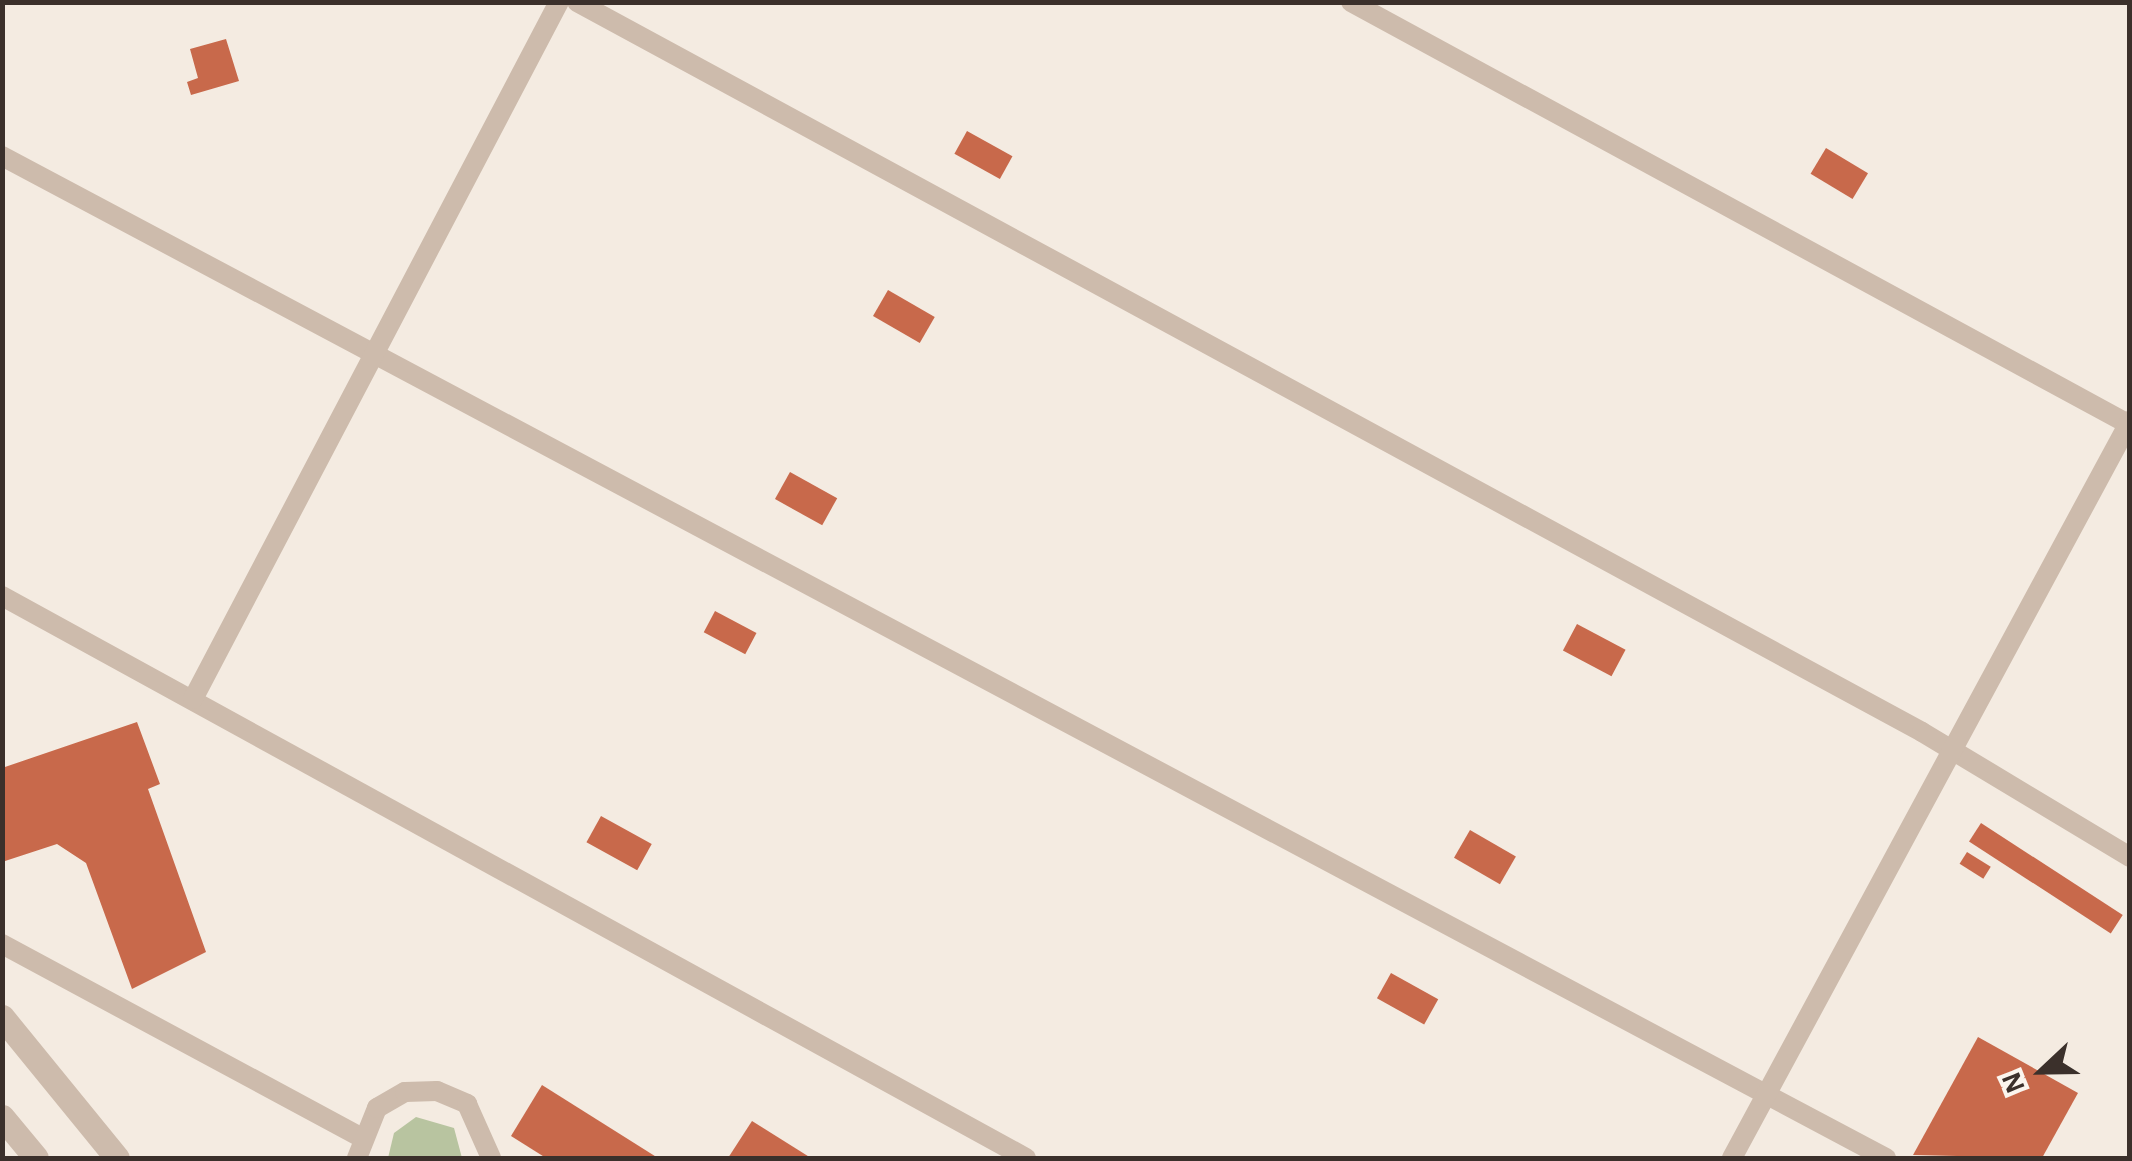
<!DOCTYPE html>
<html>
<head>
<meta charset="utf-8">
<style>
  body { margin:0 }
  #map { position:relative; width:2132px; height:1161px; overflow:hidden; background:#f4ebe1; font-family:"Alegreya Sans",sans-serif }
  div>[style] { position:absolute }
  .green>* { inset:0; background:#b8c4a0 }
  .building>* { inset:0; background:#c8694b; transform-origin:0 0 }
  .service>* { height:20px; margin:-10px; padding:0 10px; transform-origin:10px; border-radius:10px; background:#cdbbac }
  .minor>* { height:25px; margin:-12.5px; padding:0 12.5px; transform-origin:12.5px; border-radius:12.5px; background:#cdbbac }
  span { translate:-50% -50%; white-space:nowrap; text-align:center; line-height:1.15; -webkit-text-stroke:8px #fbf5ee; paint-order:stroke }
  .frame { position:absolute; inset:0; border:5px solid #3b302b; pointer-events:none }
  .north { position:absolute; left:1992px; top:1021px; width:100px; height:100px; -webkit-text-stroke:8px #fbf5ee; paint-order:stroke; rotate:248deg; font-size:28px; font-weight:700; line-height:40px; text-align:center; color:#3b302b }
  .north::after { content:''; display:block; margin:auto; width:35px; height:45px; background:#3b302b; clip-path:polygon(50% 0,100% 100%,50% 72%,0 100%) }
</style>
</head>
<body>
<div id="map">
  <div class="green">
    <i style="clip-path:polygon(416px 1117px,454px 1128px,462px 1158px,388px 1158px,394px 1133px)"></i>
  </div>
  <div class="building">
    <i style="clip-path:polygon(226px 39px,239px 81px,191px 95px,187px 82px,198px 78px,190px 49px)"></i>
    <i style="left:967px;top:131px;width:52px;height:26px;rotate:29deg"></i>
    <i style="left:1826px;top:148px;width:49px;height:30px;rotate:31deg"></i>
    <i style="left:888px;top:290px;width:54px;height:30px;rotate:30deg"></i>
    <i style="left:790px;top:472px;width:54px;height:31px;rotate:29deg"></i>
    <i style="left:715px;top:611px;width:47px;height:24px;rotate:28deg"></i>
    <i style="left:1577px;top:624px;width:55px;height:30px;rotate:28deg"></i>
    <i style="clip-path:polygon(137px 722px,160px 784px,148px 789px,206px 952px,132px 989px,86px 863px,57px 844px,2px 862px,2px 768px)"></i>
    <i style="left:601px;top:816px;width:58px;height:30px;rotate:29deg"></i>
    <i style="left:1981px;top:823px;width:169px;height:22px;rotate:33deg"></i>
    <i style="left:1470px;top:830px;width:53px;height:32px;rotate:30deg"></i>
    <i style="left:1967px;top:852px;width:28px;height:14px;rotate:32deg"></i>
    <i style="left:1391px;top:973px;width:54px;height:29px;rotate:29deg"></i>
    <i style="clip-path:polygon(1978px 1037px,2078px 1093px,2042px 1158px,1913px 1155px)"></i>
    <i style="clip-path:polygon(542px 1085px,658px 1158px,546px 1158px,511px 1136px)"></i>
    <i style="clip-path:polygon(752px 1121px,811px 1158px,728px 1158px)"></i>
  </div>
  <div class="service">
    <i style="left:577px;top:2px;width:1530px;rotate:28.49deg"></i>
    <i style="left:1922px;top:732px;width:243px;rotate:31deg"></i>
    <i style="left:1351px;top:2px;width:886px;rotate:28.5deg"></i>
    <i style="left:2px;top:156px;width:2134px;rotate:28.01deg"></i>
    <i style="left:2px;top:596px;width:1168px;rotate:28.76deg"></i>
    <i style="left:193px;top:699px;width:787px;rotate:-62.3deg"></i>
    <i style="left:2px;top:944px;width:405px;rotate:28.3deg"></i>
    <i style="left:357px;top:1158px;width:54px;rotate:-68.2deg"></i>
    <i style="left:377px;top:1108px;width:32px;rotate:-30deg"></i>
    <i style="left:405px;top:1092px;width:32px;rotate:-2deg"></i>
    <i style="left:437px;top:1091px;width:33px;rotate:23deg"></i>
    <i style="left:467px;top:1104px;width:59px;rotate:66deg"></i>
    <i style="left:1732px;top:1158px;width:838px;rotate:-61.63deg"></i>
  </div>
  <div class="minor">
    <i style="left:2px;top:1017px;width:182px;rotate:50.8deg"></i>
    <i style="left:2px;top:1117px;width:53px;rotate:50.3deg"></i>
  </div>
  <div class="frame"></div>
  <div class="north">N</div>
</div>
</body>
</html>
